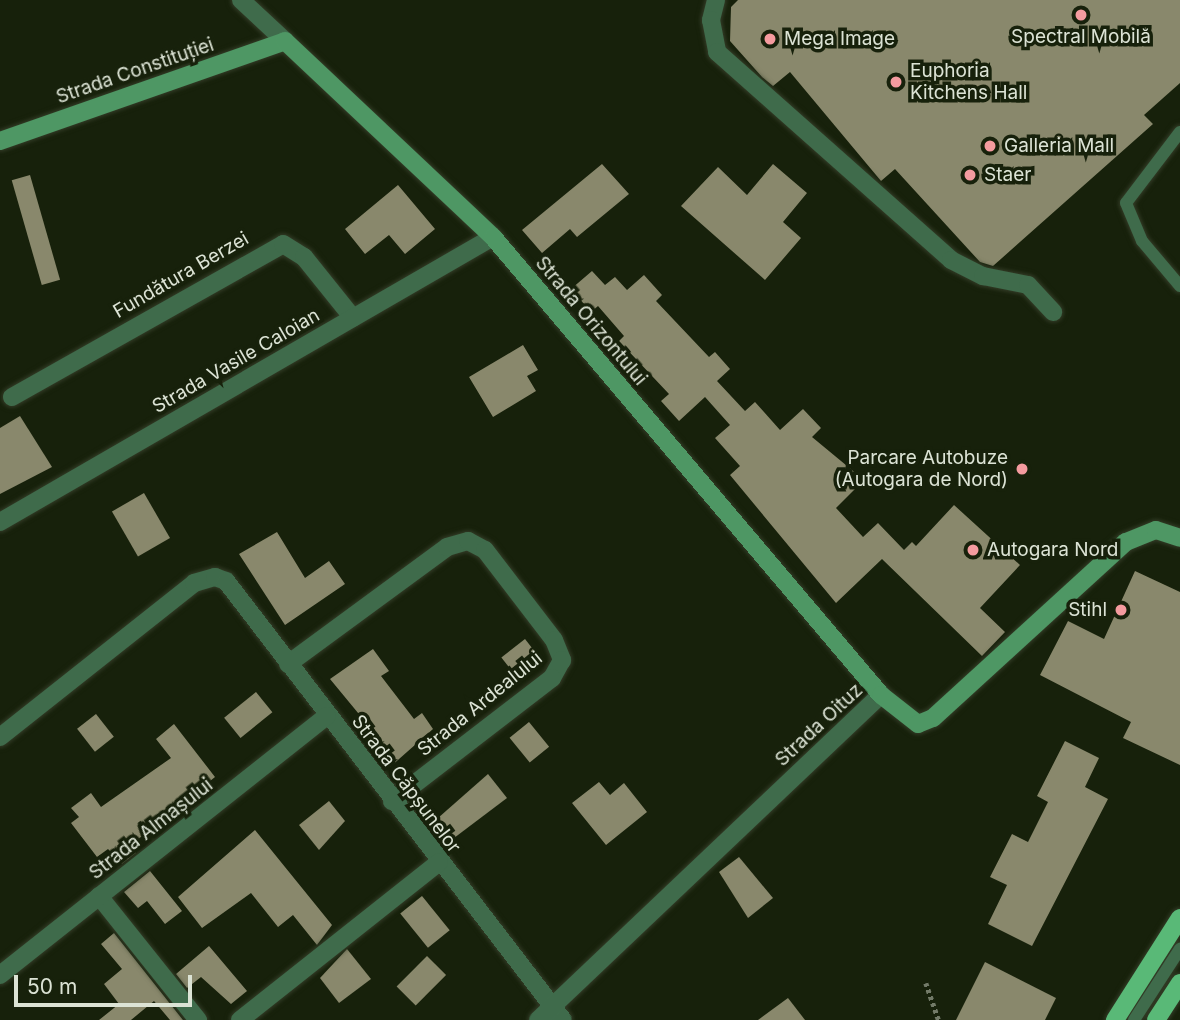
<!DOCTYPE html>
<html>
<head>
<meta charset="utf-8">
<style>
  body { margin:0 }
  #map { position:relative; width:1180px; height:1020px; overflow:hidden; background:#17210b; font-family:Inter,sans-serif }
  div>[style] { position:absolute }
  .building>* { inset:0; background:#89886c; transform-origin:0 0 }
  .path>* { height:4.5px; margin-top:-2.25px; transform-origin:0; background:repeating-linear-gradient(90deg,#727a68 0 3.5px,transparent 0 7px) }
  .roads { filter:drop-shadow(0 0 2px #333c27) drop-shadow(0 0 2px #333c27) }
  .lane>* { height:12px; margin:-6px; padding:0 6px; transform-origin:6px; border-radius:6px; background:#3f6b4b }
  .street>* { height:18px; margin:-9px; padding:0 9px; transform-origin:9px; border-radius:9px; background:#3f6b4b }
  .secondary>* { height:18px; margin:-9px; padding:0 9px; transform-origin:9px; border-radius:9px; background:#4e9764 }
  .primary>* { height:18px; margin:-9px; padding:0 9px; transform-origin:9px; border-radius:9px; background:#59b977 }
  .dots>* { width:19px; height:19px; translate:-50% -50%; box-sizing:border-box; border:4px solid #17210b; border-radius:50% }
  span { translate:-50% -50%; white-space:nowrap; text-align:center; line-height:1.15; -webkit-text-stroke:7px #17210b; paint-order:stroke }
  .poi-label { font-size:19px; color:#dce3d5 }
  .left { translate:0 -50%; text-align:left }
  .right { translate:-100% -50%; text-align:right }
  .street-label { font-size:19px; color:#dce3d5 }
  .scale { position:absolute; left:14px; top:975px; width:178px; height:32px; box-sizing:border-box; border:4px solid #dce3d5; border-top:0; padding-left:9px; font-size:21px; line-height:24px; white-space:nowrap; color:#dce3d5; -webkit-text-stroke:5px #17210b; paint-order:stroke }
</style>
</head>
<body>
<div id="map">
  <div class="building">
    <i style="clip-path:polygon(738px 0,1180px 0,1180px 83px,1144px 115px,1153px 124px,993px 266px,980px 262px,895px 169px,881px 181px,790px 72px,773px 86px,762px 77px,730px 41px,731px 7px)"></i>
    <i style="clip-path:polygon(602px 164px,629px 194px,577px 237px,570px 229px,542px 253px,522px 230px)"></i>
    <i style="clip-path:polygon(773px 164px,807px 193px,783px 222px,801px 238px,765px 280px,681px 206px,718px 167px,747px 195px)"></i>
    <i style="left:30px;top:175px;width:109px;height:19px;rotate:74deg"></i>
    <i style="clip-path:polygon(398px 185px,435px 229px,405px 254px,389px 235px,365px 254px,345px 229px)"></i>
    <i style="clip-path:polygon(592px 271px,605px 285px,615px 277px,627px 290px,644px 275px,662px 295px,656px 301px,709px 357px,715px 352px,730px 369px,717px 381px,745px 411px,755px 402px,780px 430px,803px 409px,821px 428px,812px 437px,864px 480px,836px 508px,863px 537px,878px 523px,904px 550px,912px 542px,916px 546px,954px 505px,1020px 565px,980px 608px,1005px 632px,982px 656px,882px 559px,836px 603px,730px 475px,740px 466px,715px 438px,730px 425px,705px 397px,679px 421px,661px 401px,669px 394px,619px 341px,624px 336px,598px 306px,591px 312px,571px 289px)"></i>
    <i style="clip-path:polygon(523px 345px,538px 370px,527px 376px,536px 391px,493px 417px,469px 377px)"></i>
    <i style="clip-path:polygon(20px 416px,52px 467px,0 494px,0 428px)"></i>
    <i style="left:144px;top:493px;width:52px;height:37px;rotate:60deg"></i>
    <i style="clip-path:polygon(277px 532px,305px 578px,329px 561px,345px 584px,285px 625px,239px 554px)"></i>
    <i style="clip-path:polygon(1135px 571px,1180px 592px,1180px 765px,1123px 738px,1131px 722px,1040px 675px,1068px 621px,1104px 639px)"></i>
    <i style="left:525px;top:639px;width:29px;height:30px;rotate:52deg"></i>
    <i style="clip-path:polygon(373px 649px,389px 671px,381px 676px,414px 719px,422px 713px,433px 729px,390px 767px,376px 747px,382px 742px,330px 679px)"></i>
    <i style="left:256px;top:692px;width:26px;height:41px;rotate:51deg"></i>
    <i style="left:96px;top:714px;width:29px;height:24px;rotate:52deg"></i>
    <i style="left:529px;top:722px;width:32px;height:25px;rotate:51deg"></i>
    <i style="clip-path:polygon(174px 724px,215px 777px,131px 845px,136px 853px,122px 864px,108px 849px,97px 857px,71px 823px,79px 817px,71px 808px,91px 793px,101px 807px,171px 758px,156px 739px)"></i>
    <i style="clip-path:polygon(1065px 741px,1099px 758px,1085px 787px,1108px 799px,1032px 946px,988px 924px,1007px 885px,990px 877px,1012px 834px,1028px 842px,1048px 802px,1037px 796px)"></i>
    <i style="clip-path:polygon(488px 774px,507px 798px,454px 838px,438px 818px)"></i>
    <i style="clip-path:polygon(599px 782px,610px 795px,624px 783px,647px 812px,606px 845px,572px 803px)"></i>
    <i style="clip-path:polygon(329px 801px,345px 821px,319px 850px,299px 825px)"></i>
    <i style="clip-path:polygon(255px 830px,332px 925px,317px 945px,293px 915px,278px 927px,251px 893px,202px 928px,178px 897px)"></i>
    <i style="clip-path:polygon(739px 857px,773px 898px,748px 918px,719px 872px)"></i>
    <i style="clip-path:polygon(150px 871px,182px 911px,165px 924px,147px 901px,138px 908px,124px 892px)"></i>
    <i style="left:422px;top:896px;width:44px;height:28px;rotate:51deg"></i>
    <i style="clip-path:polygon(114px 933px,183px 1020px,170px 1020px,154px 1001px,131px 1020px,99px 1020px,119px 1004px,104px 984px,122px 969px,101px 944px)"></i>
    <i style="clip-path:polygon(209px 946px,247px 991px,231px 1004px,201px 977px,187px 988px,176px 974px)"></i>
    <i style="clip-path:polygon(347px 949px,371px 979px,339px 1003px,320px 978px)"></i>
    <i style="left:427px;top:956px;width:27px;height:43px;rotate:45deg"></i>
    <i style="clip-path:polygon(985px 962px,1056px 998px,1045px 1020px,956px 1020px)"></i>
    <i style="clip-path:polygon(788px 998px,805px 1020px,758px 1020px)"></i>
  </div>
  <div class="path">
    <i style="left:926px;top:983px;width:39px;rotate:71deg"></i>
  </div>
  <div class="roads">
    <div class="lane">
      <i style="left:1180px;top:132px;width:89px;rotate:127.3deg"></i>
      <i style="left:1126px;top:203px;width:41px;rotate:67.2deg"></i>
      <i style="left:1142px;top:241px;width:59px;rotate:49.8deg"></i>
      <i style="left:1134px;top:1020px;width:85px;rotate:-57.1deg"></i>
    </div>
    <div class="street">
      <i style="left:241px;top:0;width:60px;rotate:43deg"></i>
      <i style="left:716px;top:0;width:21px;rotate:104deg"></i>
      <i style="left:711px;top:20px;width:33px;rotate:79deg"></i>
      <i style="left:717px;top:52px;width:313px;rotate:41.6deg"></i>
      <i style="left:951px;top:260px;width:36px;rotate:27deg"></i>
      <i style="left:983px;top:276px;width:46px;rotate:11.3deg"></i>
      <i style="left:1028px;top:285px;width:37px;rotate:47deg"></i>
      <i style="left:12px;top:397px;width:311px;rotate:-29.4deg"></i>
      <i style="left:283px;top:244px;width:25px;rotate:32deg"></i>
      <i style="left:304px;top:257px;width:78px;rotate:51.2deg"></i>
      <i style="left:0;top:522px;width:569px;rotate:-30.03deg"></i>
      <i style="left:288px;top:664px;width:197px;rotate:-36.3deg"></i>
      <i style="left:447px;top:547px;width:22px;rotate:-16deg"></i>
      <i style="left:468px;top:541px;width:19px;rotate:28deg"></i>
      <i style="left:485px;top:550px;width:113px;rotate:52.5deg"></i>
      <i style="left:554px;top:640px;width:22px;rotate:68deg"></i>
      <i style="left:562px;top:660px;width:21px;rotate:119deg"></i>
      <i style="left:552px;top:678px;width:202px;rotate:142.4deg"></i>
      <i style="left:0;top:737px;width:248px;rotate:-38.4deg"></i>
      <i style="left:194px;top:583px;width:22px;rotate:-16deg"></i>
      <i style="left:215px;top:577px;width:12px;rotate:20deg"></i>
      <i style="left:226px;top:581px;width:553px;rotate:52.49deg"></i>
      <i style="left:99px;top:896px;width:159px;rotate:51.4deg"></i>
      <i style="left:0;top:975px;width:417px;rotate:-38.4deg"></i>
      <i style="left:240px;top:1020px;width:254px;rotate:-38.4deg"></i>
      <i style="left:538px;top:1020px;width:473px;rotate:-43.5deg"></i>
    </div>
    <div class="secondary">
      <i style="left:0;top:141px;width:302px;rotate:-19.3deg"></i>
      <i style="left:285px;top:41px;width:286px;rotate:43.3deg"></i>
      <i style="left:493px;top:237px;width:600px;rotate:49.73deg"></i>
      <i style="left:881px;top:695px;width:47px;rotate:38.1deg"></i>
      <i style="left:918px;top:724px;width:16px;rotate:-22deg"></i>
      <i style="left:933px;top:718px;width:261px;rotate:-42.4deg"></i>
      <i style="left:1126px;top:542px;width:32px;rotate:-22deg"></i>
      <i style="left:1156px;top:530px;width:25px;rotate:18deg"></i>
    </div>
    <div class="primary">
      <i style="left:1115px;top:1020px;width:121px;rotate:-57.5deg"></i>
      <i style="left:1156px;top:1020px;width:44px;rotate:-57deg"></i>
    </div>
  </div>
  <div class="dots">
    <i style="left:1081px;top:15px;background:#f49b9f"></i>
    <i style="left:770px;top:39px;background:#f49b9f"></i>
    <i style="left:896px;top:82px;background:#f49b9f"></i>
    <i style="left:990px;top:146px;background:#f49b9f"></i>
    <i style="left:970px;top:175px;background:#f49b9f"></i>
    <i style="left:1022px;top:469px;background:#f49b9f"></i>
    <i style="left:973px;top:550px;background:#f49b9f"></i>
    <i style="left:1121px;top:610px;background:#f49b9f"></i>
  </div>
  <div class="poi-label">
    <span style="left:1081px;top:37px">Spectral Mobilă</span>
    <span class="left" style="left:784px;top:39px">Mega Image</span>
    <span class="left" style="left:910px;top:82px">Euphoria<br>Kitchens Hall</span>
    <span class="left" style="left:1004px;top:146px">Galleria Mall</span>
    <span class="left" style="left:984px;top:175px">Staer</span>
    <span class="right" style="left:1008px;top:469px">Parcare Autobuze<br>(Autogara de Nord)</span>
    <span class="left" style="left:987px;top:550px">Autogara Nord</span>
    <span class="right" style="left:1107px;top:610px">Stihl</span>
  </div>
  <div class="street-label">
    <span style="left:135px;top:71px;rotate:-19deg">Strada Constituției</span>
    <span style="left:181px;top:275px;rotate:-30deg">Fundătura Berzei</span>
    <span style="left:591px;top:321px;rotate:50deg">Strada Orizontului</span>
    <span style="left:236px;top:361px;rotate:-30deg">Strada Vasile Caloian</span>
    <span style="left:480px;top:704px;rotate:-39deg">Strada Ardealului</span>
    <span style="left:819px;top:725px;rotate:-43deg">Strada Oituz</span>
    <span style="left:406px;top:784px;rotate:53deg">Strada Căpșunelor</span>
    <span style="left:151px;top:829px;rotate:-38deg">Strada Almașului</span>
  </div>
  <div class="scale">50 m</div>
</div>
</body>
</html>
